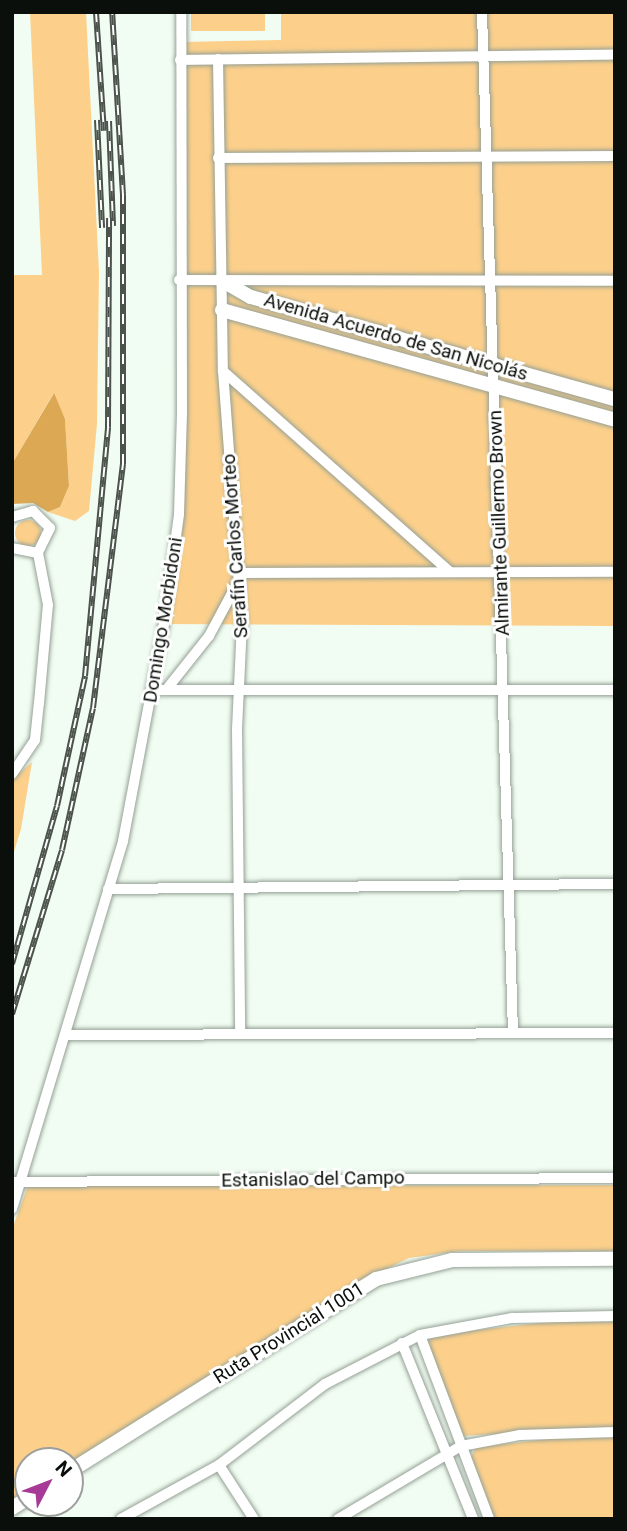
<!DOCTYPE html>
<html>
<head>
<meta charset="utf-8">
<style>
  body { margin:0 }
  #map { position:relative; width:627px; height:1531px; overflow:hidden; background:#f1fdf2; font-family:Roboto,sans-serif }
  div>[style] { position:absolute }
  .green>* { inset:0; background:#fcd08b; transform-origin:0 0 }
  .round { border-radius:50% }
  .forest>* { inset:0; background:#dca854 }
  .roads { filter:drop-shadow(0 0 2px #95a096) drop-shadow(0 0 2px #95a096) }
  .street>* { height:10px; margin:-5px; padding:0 5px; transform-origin:5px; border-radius:5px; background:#fff }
  .secondary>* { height:14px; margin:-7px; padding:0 7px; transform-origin:7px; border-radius:7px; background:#fff }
  .rail>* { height:6px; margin-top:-3px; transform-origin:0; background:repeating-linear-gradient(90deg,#fff 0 10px,#4c524c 0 20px); box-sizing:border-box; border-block:2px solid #4c524c }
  span { translate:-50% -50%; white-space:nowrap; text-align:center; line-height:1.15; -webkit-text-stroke:6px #fff; paint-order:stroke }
  .street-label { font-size:19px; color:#0b0f0b }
  .frame { position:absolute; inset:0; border:14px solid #0b0f0b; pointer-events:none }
  .north { position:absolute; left:14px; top:1447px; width:70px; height:70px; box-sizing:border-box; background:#fff; border:2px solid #9d9f9d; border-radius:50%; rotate:48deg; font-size:19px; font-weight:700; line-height:28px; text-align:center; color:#0b0f0b }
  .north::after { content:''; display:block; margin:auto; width:24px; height:32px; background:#a73997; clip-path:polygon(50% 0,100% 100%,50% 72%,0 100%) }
</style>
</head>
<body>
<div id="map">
  <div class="green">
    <i style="clip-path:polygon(30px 12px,86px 12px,99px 272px,97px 424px,89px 511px,75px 521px,48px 512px,60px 507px,69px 486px,65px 419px,53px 394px,12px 464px,12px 275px,42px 275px)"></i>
    <i style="left:191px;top:12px;width:74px;height:19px"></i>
    <i style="clip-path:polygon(281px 12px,615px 12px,615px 626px,164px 624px,179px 514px,180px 42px,281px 40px)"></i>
    <i class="round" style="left:15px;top:520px;width:26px;height:26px"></i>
    <i style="clip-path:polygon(32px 762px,21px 829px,12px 858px,12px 780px)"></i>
    <i style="clip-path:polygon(615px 1185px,615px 1251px,460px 1251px,409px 1258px,355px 1284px,70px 1465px,28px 1461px,28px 1492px,12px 1502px,12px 1229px,28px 1186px)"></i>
    <i style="clip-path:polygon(548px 1322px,615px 1322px,615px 1427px,462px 1436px,427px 1345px,432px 1335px)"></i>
    <i style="clip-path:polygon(575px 1436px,615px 1438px,615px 1519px,495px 1519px,471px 1457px,476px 1447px)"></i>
  </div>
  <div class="forest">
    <i style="clip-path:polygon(54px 393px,65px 419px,69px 486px,60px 507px,48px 512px,33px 503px,12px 504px,12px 464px)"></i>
  </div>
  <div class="roads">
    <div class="street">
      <i style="left:482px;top:12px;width:1021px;rotate:88.26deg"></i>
      <i style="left:218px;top:59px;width:312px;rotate:89.1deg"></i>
      <i style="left:223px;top:371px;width:253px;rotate:85.7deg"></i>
      <i style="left:242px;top:623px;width:106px;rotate:92.7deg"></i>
      <i style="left:237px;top:729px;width:305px;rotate:89.4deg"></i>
      <i style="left:180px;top:60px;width:435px;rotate:-0.7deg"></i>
      <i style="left:218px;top:158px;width:397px;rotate:-0.3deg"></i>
      <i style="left:179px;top:280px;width:436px;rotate:0.1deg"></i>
      <i style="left:223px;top:371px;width:302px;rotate:41.5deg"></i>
      <i style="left:12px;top:517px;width:22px;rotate:-16deg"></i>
      <i style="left:33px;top:511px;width:24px;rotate:45deg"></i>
      <i style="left:50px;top:528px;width:28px;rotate:116deg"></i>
      <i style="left:38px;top:553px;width:26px;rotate:-169deg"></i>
      <i style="left:239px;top:573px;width:376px;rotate:-0.2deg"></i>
      <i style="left:152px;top:690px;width:463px"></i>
      <i style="left:166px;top:690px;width:69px;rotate:-51.5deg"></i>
      <i style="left:209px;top:636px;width:64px;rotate:-61.8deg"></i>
      <i style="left:12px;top:774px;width:41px;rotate:-55.9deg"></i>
      <i style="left:35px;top:740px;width:37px;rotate:-84deg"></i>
      <i style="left:39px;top:703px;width:98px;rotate:-84.8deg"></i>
      <i style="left:48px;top:605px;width:53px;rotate:-100.9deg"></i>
      <i style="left:108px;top:889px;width:507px;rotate:-0.57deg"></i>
      <i style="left:68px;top:1035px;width:547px;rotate:-0.21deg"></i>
      <i style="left:12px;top:1182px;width:603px;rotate:-0.38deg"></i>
      <i style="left:12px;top:1209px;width:384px;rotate:-73.2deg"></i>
      <i style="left:123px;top:841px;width:221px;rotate:-79.3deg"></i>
      <i style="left:164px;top:624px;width:111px;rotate:-82.2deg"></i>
      <i style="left:179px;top:514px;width:102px;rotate:-88.3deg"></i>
      <i style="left:182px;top:412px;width:400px;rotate:-90.1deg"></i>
      <i style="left:420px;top:1335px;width:197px;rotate:69.4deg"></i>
      <i style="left:402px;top:1343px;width:190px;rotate:68deg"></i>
      <i style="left:219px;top:1465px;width:64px;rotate:57.1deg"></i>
      <i style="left:121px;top:1519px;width:112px;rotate:-28.9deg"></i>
      <i style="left:219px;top:1465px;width:133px;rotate:-37.4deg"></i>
      <i style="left:325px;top:1384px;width:107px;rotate:-27.3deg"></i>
      <i style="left:420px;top:1335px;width:94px;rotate:-10.5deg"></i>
      <i style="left:512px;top:1318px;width:103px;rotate:-1.1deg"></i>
      <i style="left:338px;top:1519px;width:143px;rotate:-30.7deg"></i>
      <i style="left:461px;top:1446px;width:59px;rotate:-10.7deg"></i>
      <i style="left:519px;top:1435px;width:96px;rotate:-1.8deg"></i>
    </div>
    <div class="secondary">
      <i style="left:221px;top:280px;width:34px;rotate:30deg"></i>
      <i style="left:251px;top:297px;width:378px;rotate:15.7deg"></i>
      <i style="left:222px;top:310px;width:408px;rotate:15.6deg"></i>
      <i style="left:70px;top:1471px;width:361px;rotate:-32.1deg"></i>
      <i style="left:376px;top:1279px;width:78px;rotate:-14deg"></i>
      <i style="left:452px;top:1260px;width:163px;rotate:-0.4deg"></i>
      <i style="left:12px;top:1508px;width:19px;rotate:-32deg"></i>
    </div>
  </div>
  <div class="rail">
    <i style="left:96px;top:12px;width:119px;rotate:86.2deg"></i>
    <i style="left:97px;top:120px;width:108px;rotate:87.3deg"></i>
    <i style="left:109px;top:121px;width:105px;rotate:87.8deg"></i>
    <i style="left:12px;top:964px;width:164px;rotate:-74.1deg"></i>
    <i style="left:57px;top:806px;width:133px;rotate:-77.8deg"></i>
    <i style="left:85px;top:676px;width:250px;rotate:-84.7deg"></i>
    <i style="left:108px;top:427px;width:209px;rotate:-89.7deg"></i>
    <i style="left:12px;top:1014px;width:171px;rotate:-73deg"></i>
    <i style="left:62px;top:850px;width:145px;rotate:-77.7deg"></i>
    <i style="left:93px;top:708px;width:246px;rotate:-83deg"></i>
    <i style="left:123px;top:464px;width:269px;rotate:-90deg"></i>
    <i style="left:123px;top:195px;width:183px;rotate:-93.4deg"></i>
  </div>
  <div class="street-label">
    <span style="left:396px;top:337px;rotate:16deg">Avenida Acuerdo de San Nicolás</span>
    <span style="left:499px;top:523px;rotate:-92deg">Almirante Guillermo Brown</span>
    <span style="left:235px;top:546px;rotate:-94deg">Serafín Carlos Morteo</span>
    <span style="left:163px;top:620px;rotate:-81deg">Domingo Morbidoni</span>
    <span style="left:313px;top:1179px;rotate:-1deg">Estanislao del Campo</span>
    <span style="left:289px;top:1333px;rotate:-32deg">Ruta Provincial 1001</span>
  </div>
  <div class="frame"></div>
  <div class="north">N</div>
</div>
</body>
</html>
